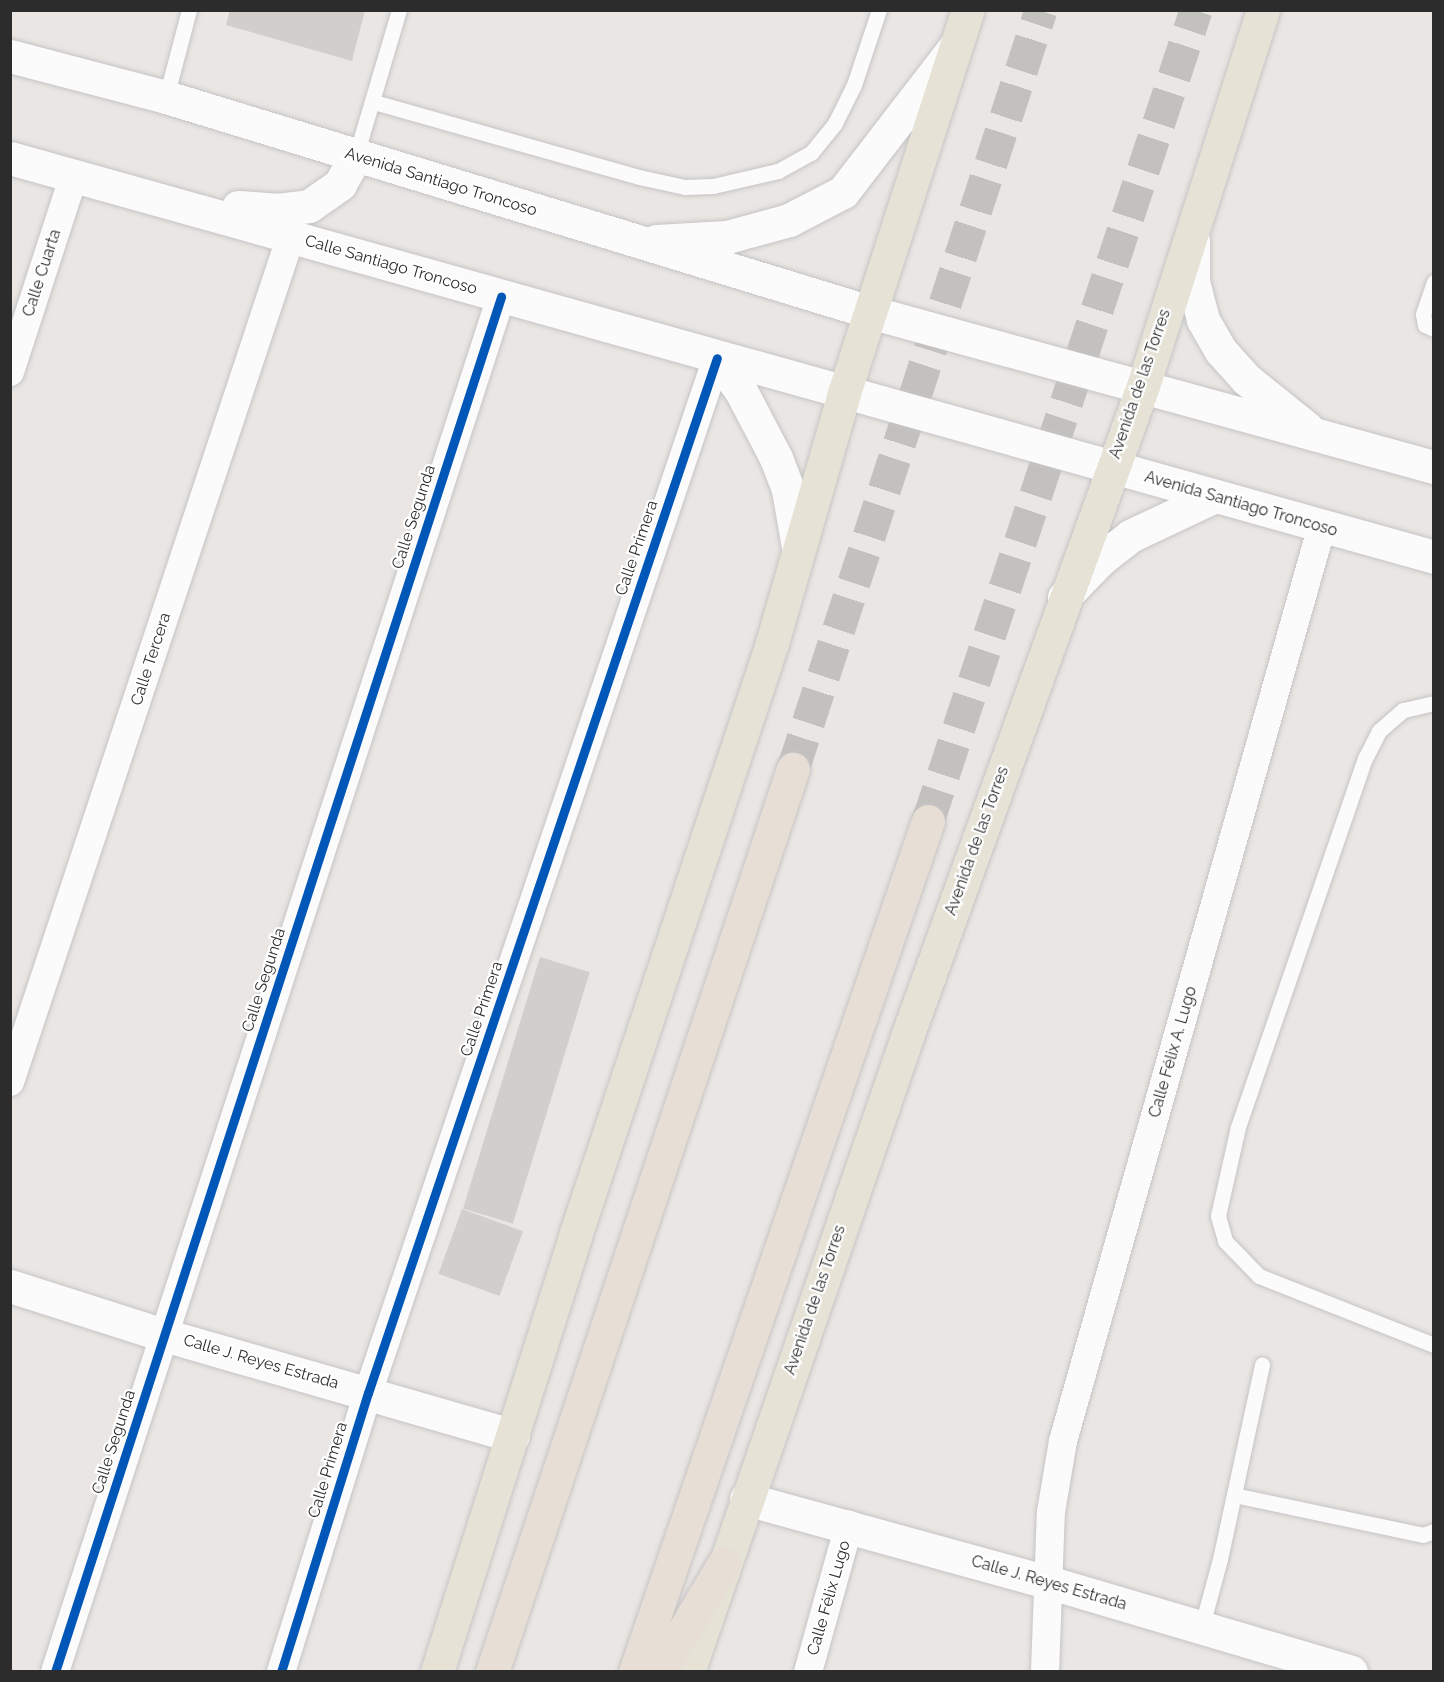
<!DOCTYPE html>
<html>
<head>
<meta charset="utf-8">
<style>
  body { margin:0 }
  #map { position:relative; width:1444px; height:1682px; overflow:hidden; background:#e9e6e3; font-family:Raleway,sans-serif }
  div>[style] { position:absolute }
  .building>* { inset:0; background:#d1cecc; transform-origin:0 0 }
  .highway-tunnel>* { height:33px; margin-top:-16.5px; transform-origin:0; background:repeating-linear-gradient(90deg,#c3c1be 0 33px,transparent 0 49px) }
  .roads { filter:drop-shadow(0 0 2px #c6c4c5) drop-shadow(0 0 2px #c6c4c5) }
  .lane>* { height:15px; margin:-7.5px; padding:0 7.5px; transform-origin:7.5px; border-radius:7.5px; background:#fcfbfb }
  .street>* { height:28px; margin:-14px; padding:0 14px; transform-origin:14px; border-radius:14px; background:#fcfbfb }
  .secondary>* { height:33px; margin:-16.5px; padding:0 16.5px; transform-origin:16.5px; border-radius:16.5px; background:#fcfbfb }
  .primary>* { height:33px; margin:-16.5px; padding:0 16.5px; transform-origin:16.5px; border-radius:16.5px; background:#e6e3d6 }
  .highway>* { height:33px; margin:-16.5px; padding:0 16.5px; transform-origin:16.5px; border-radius:16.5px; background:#e7ded6 }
  .cycleway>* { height:9px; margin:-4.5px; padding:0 4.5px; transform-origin:4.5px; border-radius:4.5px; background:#0057b8 }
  span { translate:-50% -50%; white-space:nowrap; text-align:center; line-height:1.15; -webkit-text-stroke:4.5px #fff; paint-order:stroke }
  .street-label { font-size:16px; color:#2c2c2c }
  .frame { position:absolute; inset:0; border:12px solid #2c2c2c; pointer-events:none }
</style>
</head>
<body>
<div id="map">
  <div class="building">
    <i style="clip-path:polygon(230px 10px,365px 10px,352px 61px,226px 25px)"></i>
    <i style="left:540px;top:957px;width:52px;height:263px;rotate:17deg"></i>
    <i style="left:462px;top:1209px;width:65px;height:69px;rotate:20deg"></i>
  </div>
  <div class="highway-tunnel">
    <i style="left:793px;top:769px;width:798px;rotate:-71.91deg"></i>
    <i style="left:928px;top:821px;width:854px;rotate:-71.71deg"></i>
  </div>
  <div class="roads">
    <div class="lane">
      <i style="left:166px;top:97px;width:90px;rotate:-75.2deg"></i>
      <i style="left:374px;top:102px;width:275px;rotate:15.8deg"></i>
      <i style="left:639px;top:177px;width:47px;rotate:12.3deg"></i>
      <i style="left:685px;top:187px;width:28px;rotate:-2deg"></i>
      <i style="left:713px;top:186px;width:67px;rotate:-13deg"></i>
      <i style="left:778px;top:171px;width:38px;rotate:-29deg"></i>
      <i style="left:811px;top:153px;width:38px;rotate:-51deg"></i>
      <i style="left:835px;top:123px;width:42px;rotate:-63.4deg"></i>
      <i style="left:854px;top:85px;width:79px;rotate:-71.6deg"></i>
      <i style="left:356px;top:155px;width:151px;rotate:-73.5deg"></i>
      <i style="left:1434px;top:282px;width:34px;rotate:109deg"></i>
      <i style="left:1423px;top:314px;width:11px;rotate:80deg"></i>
      <i style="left:1425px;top:325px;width:10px;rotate:24deg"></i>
      <i style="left:1434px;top:703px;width:32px;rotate:167deg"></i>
      <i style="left:1403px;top:710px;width:32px;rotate:139deg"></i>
      <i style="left:1379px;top:731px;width:30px;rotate:117deg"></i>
      <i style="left:1365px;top:758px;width:390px;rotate:109deg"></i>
      <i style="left:1238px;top:1127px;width:91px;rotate:102.7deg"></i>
      <i style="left:1218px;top:1216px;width:26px;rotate:74deg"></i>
      <i style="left:1225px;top:1241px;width:49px;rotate:45.8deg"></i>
      <i style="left:1259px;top:1276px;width:188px;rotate:21.5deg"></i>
      <i style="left:1234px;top:1495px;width:193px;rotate:11.9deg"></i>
      <i style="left:1423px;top:1535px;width:12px;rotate:-20deg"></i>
      <i style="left:1201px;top:1629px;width:73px;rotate:-74.8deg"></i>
      <i style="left:1220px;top:1559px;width:199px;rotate:-77.8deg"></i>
    </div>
    <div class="street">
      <i style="left:10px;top:372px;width:207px;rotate:-72deg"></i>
      <i style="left:10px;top:1082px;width:891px;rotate:-71.63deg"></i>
      <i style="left:55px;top:1672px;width:1446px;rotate:-72.03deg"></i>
      <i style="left:281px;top:1672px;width:292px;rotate:-72.7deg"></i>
      <i style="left:368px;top:1393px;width:1092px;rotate:-71.37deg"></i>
      <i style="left:808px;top:1672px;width:153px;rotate:-74.4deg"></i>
      <i style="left:1045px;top:1672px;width:160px;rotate:-87.9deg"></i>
      <i style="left:1051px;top:1512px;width:72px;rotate:-80.4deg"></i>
      <i style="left:1063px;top:1441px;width:951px;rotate:-74.2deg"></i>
    </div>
    <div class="secondary">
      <i style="left:10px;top:56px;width:161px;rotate:14.7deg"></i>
      <i style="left:166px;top:97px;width:736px;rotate:16.98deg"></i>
      <i style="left:870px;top:312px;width:585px;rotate:15.37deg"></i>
      <i style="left:10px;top:158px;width:1479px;rotate:15.65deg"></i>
      <i style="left:238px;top:207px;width:39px;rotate:4deg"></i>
      <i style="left:277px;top:210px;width:32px;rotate:-7deg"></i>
      <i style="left:309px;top:206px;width:38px;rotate:-35deg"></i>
      <i style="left:340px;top:184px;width:33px;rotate:-61deg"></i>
      <i style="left:1193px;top:240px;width:41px;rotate:90deg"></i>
      <i style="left:1193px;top:281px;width:40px;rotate:75.6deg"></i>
      <i style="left:1203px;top:320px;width:36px;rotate:60deg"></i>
      <i style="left:1221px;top:351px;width:38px;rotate:48deg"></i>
      <i style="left:1246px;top:379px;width:78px;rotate:38.8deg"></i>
      <i style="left:656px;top:241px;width:71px;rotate:-3.2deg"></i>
      <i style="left:727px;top:237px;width:64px;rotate:-15.3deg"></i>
      <i style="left:789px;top:220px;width:61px;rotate:-27.4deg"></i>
      <i style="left:843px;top:192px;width:182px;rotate:-52.4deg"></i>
      <i style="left:717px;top:358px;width:41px;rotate:54deg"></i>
      <i style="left:741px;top:391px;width:76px;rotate:62.4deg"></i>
      <i style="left:776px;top:458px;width:34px;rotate:69deg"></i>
      <i style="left:788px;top:490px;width:58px;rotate:80deg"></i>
      <i style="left:1064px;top:597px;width:53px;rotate:-45.8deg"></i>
      <i style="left:1101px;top:559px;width:37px;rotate:-38deg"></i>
      <i style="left:1130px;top:536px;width:92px;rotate:-25.2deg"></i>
      <i style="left:10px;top:1286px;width:162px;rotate:17.7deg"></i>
      <i style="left:164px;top:1335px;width:363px;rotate:16.1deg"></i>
      <i style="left:746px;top:1499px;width:313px;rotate:15.4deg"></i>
      <i style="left:1048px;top:1582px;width:316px;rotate:16.5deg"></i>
    </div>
    <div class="primary">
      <i style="left:437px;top:1672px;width:457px;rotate:-72.4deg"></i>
      <i style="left:575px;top:1236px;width:625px;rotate:-71.62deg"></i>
      <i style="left:772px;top:643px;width:260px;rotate:-73.9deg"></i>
      <i style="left:844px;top:393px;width:403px;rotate:-72.1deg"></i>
      <i style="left:688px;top:1672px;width:675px;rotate:-70.97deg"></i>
      <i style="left:908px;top:1034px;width:689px;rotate:-70.07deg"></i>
      <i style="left:1143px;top:386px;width:395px;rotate:-72.3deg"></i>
    </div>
    <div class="highway">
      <i style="left:492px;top:1672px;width:952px;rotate:-71.57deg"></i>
      <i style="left:635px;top:1672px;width:900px;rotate:-71deg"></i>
      <i style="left:659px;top:1672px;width:127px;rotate:-59.2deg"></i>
    </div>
  </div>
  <div class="cycleway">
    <i style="left:55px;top:1672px;width:1446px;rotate:-72.03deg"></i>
    <i style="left:281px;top:1672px;width:292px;rotate:-72.7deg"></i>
    <i style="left:368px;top:1393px;width:1092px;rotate:-71.37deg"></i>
  </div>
  <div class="street-label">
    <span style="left:441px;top:182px;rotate:17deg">Avenida Santiago Troncoso</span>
    <span style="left:391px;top:265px;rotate:16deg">Calle Santiago Troncoso</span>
    <span style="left:42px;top:273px;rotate:-72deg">Calle Cuarta</span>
    <span style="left:1140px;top:384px;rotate:-71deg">Avenida de las Torres</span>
    <span style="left:1241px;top:504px;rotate:16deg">Avenida Santiago Troncoso</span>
    <span style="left:414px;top:517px;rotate:-72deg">Calle Segunda</span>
    <span style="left:637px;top:548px;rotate:-71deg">Calle Primera</span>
    <span style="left:151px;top:659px;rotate:-72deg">Calle Tercera</span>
    <span style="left:977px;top:841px;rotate:-70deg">Avenida de las Torres</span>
    <span style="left:264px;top:980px;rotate:-72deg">Calle Segunda</span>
    <span style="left:482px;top:1009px;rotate:-71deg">Calle Primera</span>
    <span style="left:1173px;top:1052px;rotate:-74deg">Calle Félix A. Lugo</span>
    <span style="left:815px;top:1300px;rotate:-71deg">Avenida de las Torres</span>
    <span style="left:261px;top:1362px;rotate:16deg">Calle J. Reyes Estrada</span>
    <span style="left:114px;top:1442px;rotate:-72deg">Calle Segunda</span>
    <span style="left:328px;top:1470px;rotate:-73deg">Calle Primera</span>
    <span style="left:1049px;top:1583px;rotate:16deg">Calle J. Reyes Estrada</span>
    <span style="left:829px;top:1598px;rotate:-74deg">Calle Félix Lugo</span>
  </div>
  <div class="frame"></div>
</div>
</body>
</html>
